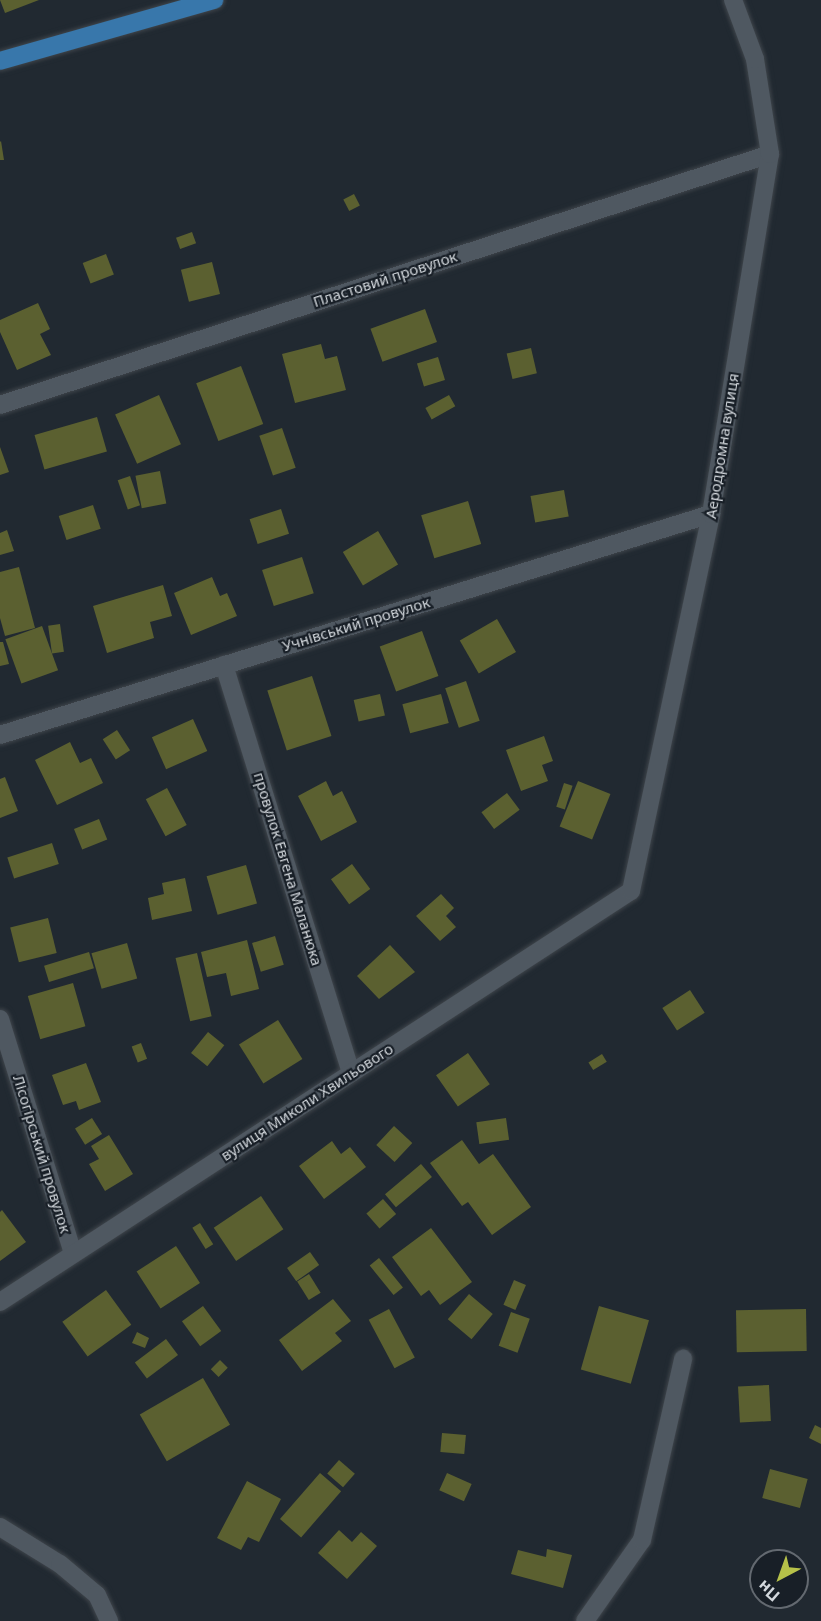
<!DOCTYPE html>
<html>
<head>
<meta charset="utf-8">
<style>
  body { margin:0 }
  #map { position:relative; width:821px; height:1621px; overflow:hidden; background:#212931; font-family:"Noto Sans",sans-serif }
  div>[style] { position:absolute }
  .building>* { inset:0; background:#5b6030; transform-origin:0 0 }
  .roads { filter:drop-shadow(0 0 2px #3f454b) drop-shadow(0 0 2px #3f454b) }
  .minor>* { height:18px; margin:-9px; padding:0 9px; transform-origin:9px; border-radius:9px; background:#4f5861 }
  .major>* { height:18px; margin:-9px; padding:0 9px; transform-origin:9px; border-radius:9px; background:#3877ab }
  span { translate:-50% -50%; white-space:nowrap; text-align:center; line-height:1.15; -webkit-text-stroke:4.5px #181f27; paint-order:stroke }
  .street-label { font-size:15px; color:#d3d8dd }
  .north { position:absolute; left:749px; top:1549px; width:60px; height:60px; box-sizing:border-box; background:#181f27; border:2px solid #636970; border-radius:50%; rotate:221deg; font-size:16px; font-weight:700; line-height:24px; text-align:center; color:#d3d8dd }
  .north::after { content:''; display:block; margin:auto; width:21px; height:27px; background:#b6c149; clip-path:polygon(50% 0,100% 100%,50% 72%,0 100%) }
</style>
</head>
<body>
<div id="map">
  <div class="building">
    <i style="clip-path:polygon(0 0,39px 0,5px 13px)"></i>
    <i style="clip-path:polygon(1px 141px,4px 160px,0 160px,0 142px)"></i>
    <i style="left:354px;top:194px;width:13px;height:12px;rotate:63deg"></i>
    <i style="left:192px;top:232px;width:12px;height:17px;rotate:70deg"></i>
    <i style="left:106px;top:254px;width:22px;height:25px;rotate:69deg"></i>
    <i style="left:212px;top:262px;width:33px;height:32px;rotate:76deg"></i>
    <i style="clip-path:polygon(38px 303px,50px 329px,40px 334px,51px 355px,17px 370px,0 332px,0 320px)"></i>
    <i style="left:425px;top:309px;width:35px;height:58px;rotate:70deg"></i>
    <i style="clip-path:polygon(321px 344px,325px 359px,337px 356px,346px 390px,295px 403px,282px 354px)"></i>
    <i style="left:531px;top:348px;width:26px;height:25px;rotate:77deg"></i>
    <i style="left:438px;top:357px;width:24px;height:22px;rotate:73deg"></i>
    <i style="left:241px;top:366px;width:62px;height:48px;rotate:69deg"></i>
    <i style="left:159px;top:395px;width:54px;height:48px;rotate:66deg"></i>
    <i style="left:449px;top:395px;width:13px;height:27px;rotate:61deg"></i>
    <i style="left:97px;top:417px;width:36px;height:65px;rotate:74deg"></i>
    <i style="left:282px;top:428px;width:42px;height:24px;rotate:71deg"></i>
    <i style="clip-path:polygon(0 447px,9px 472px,0 475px)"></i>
    <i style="left:160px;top:471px;width:33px;height:25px;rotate:79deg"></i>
    <i style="left:130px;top:476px;width:31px;height:13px;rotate:71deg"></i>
    <i style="left:564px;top:490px;width:27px;height:34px;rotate:80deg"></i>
    <i style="left:468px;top:501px;width:45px;height:49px;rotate:73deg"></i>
    <i style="left:93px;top:505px;width:25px;height:36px;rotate:72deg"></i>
    <i style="left:281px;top:509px;width:26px;height:33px;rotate:72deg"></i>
    <i style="clip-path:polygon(7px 530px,14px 551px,0 555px,0 533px)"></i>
    <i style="left:378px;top:531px;width:39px;height:41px;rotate:59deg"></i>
    <i style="left:302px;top:557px;width:38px;height:42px;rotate:72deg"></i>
    <i style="clip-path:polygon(19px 567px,35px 628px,5px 636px,0 618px,0 572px)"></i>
    <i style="clip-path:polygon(212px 577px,220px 596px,227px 593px,237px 616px,191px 635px,174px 593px)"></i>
    <i style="clip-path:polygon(163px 585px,172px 616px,150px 622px,154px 638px,107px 653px,93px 606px)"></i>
    <i style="left:497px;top:619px;width:38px;height:43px;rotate:60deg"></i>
    <i style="left:60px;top:624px;width:28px;height:12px;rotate:82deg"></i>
    <i style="left:42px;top:626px;width:47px;height:39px;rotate:70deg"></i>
    <i style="left:422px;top:631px;width:48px;height:45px;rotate:70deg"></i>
    <i style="clip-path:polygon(0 642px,3px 642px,9px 664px,0 666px)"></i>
    <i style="left:312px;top:676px;width:63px;height:47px;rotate:72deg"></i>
    <i style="left:466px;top:681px;width:42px;height:22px;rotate:71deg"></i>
    <i style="left:380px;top:694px;width:22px;height:27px;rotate:77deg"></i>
    <i style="left:441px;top:694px;width:30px;height:40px;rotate:75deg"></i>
    <i style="left:193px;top:719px;width:35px;height:45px;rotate:66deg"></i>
    <i style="left:117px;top:730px;width:24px;height:17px;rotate:57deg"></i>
    <i style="clip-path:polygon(544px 736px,553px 761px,542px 765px,548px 781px,521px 791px,506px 750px)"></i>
    <i style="clip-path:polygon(70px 742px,80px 763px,91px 758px,103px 783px,57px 805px,35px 760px)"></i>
    <i style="clip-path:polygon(5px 777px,18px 811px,0 818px,0 779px)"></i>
    <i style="clip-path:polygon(326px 781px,333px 796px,342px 791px,357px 822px,321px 841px,298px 796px)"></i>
    <i style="left:578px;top:781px;width:35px;height:49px;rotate:22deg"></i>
    <i style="left:564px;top:783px;width:9px;height:25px;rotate:18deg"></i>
    <i style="left:167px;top:788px;width:42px;height:24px;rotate:62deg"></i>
    <i style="left:507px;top:793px;width:21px;height:32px;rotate:53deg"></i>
    <i style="left:99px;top:819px;width:22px;height:27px;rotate:68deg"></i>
    <i style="left:52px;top:843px;width:22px;height:47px;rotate:72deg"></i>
    <i style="left:352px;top:864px;width:31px;height:26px;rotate:54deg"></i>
    <i style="left:246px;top:865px;width:40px;height:41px;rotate:74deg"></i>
    <i style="clip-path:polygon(185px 878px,192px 911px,152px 920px,148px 898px,164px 894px,162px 883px)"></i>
    <i style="clip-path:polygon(441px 894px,454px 908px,446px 916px,456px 927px,440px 941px,416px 916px)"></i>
    <i style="left:48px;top:918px;width:36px;height:39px;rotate:76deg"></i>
    <i style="left:275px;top:936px;width:30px;height:24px;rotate:73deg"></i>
    <i style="clip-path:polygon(247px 940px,259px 989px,231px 996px,226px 973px,207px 977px,201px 952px)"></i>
    <i style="left:127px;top:943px;width:37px;height:37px;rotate:74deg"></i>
    <i style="clip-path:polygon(390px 945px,415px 972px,379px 999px,357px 976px)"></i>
    <i style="left:89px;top:952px;width:17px;height:47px;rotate:73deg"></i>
    <i style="left:197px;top:953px;width:65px;height:22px;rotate:77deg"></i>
    <i style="left:73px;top:983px;width:45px;height:47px;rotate:74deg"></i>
    <i style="left:690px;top:990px;width:27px;height:33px;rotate:57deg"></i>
    <i style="left:278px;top:1020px;width:46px;height:46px;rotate:58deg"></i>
    <i style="left:208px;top:1032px;width:21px;height:27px;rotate:39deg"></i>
    <i style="left:141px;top:1043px;width:17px;height:10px;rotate:69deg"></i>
    <i style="left:468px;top:1053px;width:38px;height:39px;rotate:55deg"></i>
    <i style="left:602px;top:1054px;width:9px;height:16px;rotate:58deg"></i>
    <i style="clip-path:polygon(86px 1063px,101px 1102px,79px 1110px,76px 1101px,63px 1105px,52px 1075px)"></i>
    <i style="left:92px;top:1118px;width:19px;height:20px;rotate:58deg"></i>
    <i style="left:506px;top:1118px;width:22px;height:30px;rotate:82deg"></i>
    <i style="left:394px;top:1126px;width:25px;height:26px;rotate:43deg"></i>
    <i style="clip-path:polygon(109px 1135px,133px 1174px,105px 1191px,89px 1164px,99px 1159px,91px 1146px)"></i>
    <i style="clip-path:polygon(462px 1140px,479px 1164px,493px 1154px,531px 1207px,492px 1235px,468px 1202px,462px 1206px,430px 1163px)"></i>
    <i style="clip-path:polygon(332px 1141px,341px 1154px,350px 1147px,366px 1167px,324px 1199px,299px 1166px)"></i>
    <i style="left:421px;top:1164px;width:17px;height:47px;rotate:50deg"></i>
    <i style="left:261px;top:1196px;width:40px;height:57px;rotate:56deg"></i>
    <i style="left:383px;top:1199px;width:20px;height:22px;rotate:49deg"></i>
    <i style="clip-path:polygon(2px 1210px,26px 1242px,0 1261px,0 1212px)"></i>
    <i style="left:200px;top:1223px;width:25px;height:9px;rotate:58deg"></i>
    <i style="clip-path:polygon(431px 1228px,472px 1282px,440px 1305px,429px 1290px,421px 1296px,392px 1257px)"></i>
    <i style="left:176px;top:1246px;width:44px;height:47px;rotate:57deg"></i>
    <i style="left:310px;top:1252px;width:16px;height:28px;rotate:55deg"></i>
    <i style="left:379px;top:1258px;width:38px;height:12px;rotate:51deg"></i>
    <i style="left:309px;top:1274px;width:22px;height:14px;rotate:58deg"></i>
    <i style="left:514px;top:1280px;width:13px;height:27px;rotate:23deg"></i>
    <i style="left:106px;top:1290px;width:43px;height:54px;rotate:54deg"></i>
    <i style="left:469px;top:1294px;width:31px;height:33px;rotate:40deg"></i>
    <i style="clip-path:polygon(333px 1299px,351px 1321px,335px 1333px,342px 1341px,302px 1371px,279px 1340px)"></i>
    <i style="left:203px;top:1306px;width:31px;height:26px;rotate:54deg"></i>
    <i style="left:599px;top:1306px;width:52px;height:66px;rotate:16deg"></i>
    <i style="left:389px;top:1309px;width:55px;height:23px;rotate:62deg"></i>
    <i style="left:806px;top:1309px;width:42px;height:70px;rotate:89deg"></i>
    <i style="left:511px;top:1312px;width:20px;height:36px;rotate:20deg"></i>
    <i style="clip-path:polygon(137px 1332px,149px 1338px,145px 1348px,132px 1343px)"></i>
    <i style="left:166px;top:1339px;width:20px;height:39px;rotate:53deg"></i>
    <i style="left:220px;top:1360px;width:11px;height:13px;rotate:45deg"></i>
    <i style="left:203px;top:1378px;width:54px;height:73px;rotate:60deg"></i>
    <i style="left:769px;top:1385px;width:36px;height:31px;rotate:87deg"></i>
    <i style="clip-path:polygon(815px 1425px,821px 1428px,821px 1444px,809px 1438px)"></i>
    <i style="left:442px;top:1433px;width:24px;height:19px;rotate:5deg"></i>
    <i style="left:339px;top:1460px;width:21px;height:18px;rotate:41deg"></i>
    <i style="left:770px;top:1469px;width:39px;height:30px;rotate:15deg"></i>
    <i style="left:320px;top:1473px;width:28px;height:61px;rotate:41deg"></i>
    <i style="left:447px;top:1473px;width:27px;height:19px;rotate:24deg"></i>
    <i style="clip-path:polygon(247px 1481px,281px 1499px,259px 1542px,248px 1537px,241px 1550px,217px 1538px)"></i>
    <i style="clip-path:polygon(339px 1530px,352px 1542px,361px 1532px,377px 1546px,347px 1579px,318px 1553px)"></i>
    <i style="clip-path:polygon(547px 1549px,572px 1555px,563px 1588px,511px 1574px,518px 1550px,546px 1557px)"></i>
    <i style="clip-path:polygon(758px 1569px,761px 1570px,761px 1585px,753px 1582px)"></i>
  </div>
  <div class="roads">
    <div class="minor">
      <i style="left:0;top:405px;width:810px;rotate:-18.05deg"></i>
      <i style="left:224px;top:665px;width:427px;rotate:72.7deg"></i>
      <i style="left:0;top:735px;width:745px;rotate:-17.27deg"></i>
      <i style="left:0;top:1019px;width:246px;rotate:72.7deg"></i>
      <i style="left:0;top:1302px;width:753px;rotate:-33.08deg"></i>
      <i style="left:631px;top:891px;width:385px;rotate:-78deg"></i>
      <i style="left:711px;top:514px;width:365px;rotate:-80.7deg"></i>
      <i style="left:770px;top:154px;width:96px;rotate:-99deg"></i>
      <i style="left:755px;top:59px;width:63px;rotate:-110.4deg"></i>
      <i style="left:0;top:1527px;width:70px;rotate:31.7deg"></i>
      <i style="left:60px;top:1564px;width:48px;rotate:40deg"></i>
      <i style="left:97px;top:1595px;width:29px;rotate:65deg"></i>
      <i style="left:585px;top:1621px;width:99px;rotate:-54.9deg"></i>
      <i style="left:642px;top:1540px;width:186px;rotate:-77.2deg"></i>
    </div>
    <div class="major">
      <i style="left:0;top:61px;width:223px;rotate:-15.9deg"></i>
    </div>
  </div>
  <div class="street-label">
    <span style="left:385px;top:279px;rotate:-18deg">Пластовий провулок</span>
    <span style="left:722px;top:446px;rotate:-81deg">Аеродромна вулиця</span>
    <span style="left:356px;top:624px;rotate:-17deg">Учнівський провулок</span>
    <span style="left:288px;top:869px;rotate:73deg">провулок Евгена Маланюка</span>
    <span style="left:307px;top:1102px;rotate:-33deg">вулиця Миколи Хвильового</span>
    <span style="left:42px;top:1154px;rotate:73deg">Лісогірський провулок</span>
  </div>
  <div class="north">Пн</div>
</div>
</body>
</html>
